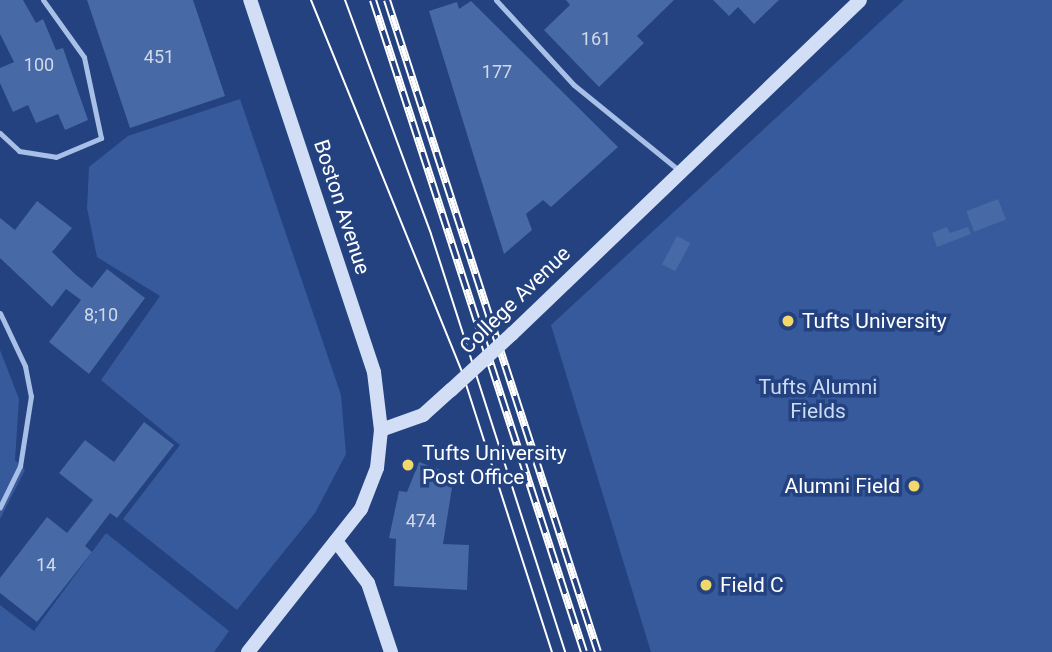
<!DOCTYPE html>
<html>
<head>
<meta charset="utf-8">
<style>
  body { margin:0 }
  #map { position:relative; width:1052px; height:652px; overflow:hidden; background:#23427f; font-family:Roboto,sans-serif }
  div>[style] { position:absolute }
  .green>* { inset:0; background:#375a9d }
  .building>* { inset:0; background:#4769a6; transform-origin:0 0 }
  .lane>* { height:5px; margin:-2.5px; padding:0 2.5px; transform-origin:2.5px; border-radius:2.5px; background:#a8bfe7 }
  .secondary>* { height:14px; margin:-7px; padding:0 7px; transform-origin:7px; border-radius:7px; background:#d2def6 }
  .tram>* { height:2px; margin:-1px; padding:0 1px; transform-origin:1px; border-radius:1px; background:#fff }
  .rail>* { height:8px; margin-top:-4px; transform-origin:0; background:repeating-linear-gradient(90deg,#23427f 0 16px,#fff 0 32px); box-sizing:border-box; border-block:2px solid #fff }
  .secondary-bridge>* { height:14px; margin:-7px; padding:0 7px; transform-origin:7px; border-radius:7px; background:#d2def6 }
  .dots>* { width:19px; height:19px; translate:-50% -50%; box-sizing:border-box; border:4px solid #23427f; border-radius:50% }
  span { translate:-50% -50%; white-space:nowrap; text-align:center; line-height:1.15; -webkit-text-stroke:7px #23427f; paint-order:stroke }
  .number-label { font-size:18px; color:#d1dae9 }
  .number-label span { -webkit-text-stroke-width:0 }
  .street-label { font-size:21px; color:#fff }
  .poi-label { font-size:21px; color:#fff }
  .left { translate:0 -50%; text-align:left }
  .right { translate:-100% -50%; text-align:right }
  .park-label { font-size:21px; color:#ccdbf5 }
</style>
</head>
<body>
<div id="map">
  <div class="green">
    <i style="clip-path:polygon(904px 0,1052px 0,1052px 652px,651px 652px,551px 325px)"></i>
    <i style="clip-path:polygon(240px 99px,341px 395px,346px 454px,315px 513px,237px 610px,123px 519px,180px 445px,101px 380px,160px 296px,97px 257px,87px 208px,89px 167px,128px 136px)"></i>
    <i style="clip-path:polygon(0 350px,19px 399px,15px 460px,25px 470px,0 519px)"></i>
    <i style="clip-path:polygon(106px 533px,229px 631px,214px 652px,0 652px,0 605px,34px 631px)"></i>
  </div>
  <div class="building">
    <i style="clip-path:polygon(0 0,23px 0,36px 23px,43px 19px,56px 50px,63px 48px,88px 120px,65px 130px,58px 114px,36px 123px,28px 105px,13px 112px,0 83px,0 68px,14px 62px,0 34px)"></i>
    <i style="clip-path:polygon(87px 0,193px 0,225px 96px,130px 128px)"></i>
    <i style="clip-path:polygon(566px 0,674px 0,637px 36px,644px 43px,599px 87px,544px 30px,570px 5px)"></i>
    <i style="clip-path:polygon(713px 0,779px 0,754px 24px,738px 7px,729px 16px)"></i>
    <i style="clip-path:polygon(471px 1px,618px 147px,551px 207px,543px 200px,526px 214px,532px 230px,504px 254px,429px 11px,457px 2px,459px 9px)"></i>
    <i style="left:998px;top:199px;width:22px;height:34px;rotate:69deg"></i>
    <i style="clip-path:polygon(37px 201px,72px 228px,52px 252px,76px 275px,92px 288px,107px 269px,145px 298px,89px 374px,49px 342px,81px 300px,66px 289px,52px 307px,0 258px,0 218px,15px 230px)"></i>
    <i style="clip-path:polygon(947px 227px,950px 233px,968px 227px,971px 234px,937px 247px,932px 233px)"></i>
    <i style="left:677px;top:236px;width:15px;height:32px;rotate:28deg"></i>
    <i style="clip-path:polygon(144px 422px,174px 445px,117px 518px,110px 513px,85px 546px,92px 552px,37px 622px,0 593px,0 578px,47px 517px,67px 533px,93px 500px,59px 473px,85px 440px,114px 462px)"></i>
    <i style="clip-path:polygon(419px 462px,454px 475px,443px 544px,469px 545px,467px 590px,394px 586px,396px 539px,389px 538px,399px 491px,407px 492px)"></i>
  </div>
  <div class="lane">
    <i style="left:496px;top:0;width:115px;rotate:47.5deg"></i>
    <i style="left:574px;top:85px;width:136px;rotate:39.1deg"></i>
    <i style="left:0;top:133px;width:26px;rotate:43deg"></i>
    <i style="left:19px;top:151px;width:37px;rotate:9deg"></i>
    <i style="left:56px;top:157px;width:49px;rotate:-22.9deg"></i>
    <i style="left:101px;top:138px;width:83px;rotate:-101.9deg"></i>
    <i style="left:84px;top:57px;width:70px;rotate:-125.7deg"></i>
    <i style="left:0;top:313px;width:59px;rotate:64.7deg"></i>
    <i style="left:25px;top:366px;width:31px;rotate:79deg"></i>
    <i style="left:31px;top:396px;width:71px;rotate:98.9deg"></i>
    <i style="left:20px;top:466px;width:46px;rotate:116deg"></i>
  </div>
  <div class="secondary">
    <i style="left:512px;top:334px;width:482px;rotate:-43.8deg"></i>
    <i style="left:381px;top:430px;width:45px;rotate:-19.7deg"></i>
    <i style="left:423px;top:415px;width:38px;rotate:-42deg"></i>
    <i style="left:336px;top:541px;width:53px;rotate:52.7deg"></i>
    <i style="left:368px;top:583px;width:73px;rotate:71.6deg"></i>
    <i style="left:248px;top:652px;width:182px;rotate:-51.7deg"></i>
    <i style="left:361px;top:509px;width:44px;rotate:-68.7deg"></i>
    <i style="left:377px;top:468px;width:38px;rotate:-84deg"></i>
    <i style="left:381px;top:430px;width:58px;rotate:-96.9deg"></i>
    <i style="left:374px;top:372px;width:392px;rotate:-108.4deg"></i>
  </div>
  <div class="tram">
    <i style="left:311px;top:0;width:405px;rotate:67.9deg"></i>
    <i style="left:463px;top:375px;width:291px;rotate:72.2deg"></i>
    <i style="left:345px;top:0;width:249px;rotate:69.8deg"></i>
    <i style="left:431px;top:234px;width:439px;rotate:72.2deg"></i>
  </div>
  <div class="rail">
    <i style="left:373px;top:0;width:685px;rotate:72.07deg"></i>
    <i style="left:387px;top:0;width:685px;rotate:72.07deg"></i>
  </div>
  <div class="secondary-bridge">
    <i style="left:451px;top:390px;width:83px;rotate:-42.6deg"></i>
  </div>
  <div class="dots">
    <i style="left:788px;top:321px;background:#f2d86b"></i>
    <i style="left:408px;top:465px;background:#f2d86b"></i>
    <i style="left:914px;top:486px;background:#f2d86b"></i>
    <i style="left:706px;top:585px;background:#f2d86b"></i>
  </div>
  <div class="number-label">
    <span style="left:596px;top:39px">161</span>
    <span style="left:159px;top:57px">451</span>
    <span style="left:39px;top:65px">100</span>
    <span style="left:497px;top:72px">177</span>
    <span style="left:101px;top:315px">8;10</span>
    <span style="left:421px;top:521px">474</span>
    <span style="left:46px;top:565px">14</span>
  </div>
  <div class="street-label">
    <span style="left:342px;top:207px;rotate:72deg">Boston Avenue</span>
    <span style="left:515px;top:300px;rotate:-44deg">College Avenue</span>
  </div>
  <div class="poi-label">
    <span class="left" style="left:802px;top:321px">Tufts University</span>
    <span class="left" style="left:422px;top:465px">Tufts University<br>Post Office</span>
    <span class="right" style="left:900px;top:486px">Alumni Field</span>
    <span class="left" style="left:720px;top:585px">Field C</span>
  </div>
  <div class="park-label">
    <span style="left:818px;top:399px">Tufts Alumni<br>Fields</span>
  </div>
</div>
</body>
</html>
